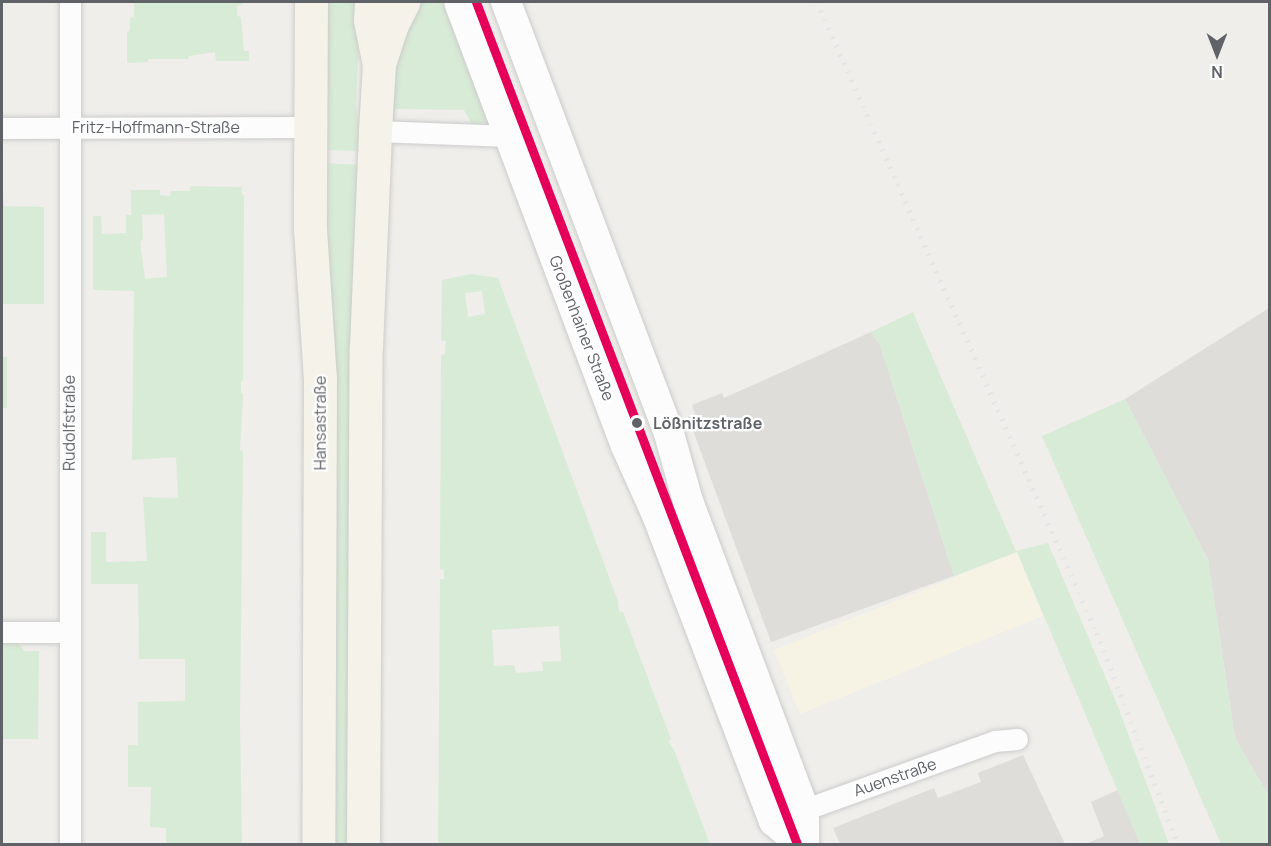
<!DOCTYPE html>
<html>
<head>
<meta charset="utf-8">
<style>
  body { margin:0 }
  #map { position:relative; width:1271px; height:846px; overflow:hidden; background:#efeeea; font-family:Manrope,sans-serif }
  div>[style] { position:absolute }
  .commercial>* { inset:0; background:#f7f3e4; transform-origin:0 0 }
  .industrial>* { inset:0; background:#dfddda }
  .green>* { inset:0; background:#d8ebd6; transform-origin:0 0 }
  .roads { filter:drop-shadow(0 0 2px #cbcccc) drop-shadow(0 0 2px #cbcccc) }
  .minor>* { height:21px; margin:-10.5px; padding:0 10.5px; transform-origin:10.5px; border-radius:10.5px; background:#fdfcfc }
  .secondary>* { height:30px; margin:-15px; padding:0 15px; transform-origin:15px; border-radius:15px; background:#fdfcfc }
  .primary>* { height:33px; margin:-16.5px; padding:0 16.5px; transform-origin:16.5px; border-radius:16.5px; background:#f4f2e9 }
  .rail>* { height:4.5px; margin-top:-2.25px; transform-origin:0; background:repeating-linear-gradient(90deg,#e4e4e4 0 1.5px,transparent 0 9.5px) }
  .tram-1>* { height:9px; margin:-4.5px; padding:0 4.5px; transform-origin:4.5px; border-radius:4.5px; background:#e5005a }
  .dots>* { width:16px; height:16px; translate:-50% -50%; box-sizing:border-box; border:3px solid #fff; border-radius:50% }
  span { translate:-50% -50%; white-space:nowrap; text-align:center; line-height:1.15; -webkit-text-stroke:4.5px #fff; paint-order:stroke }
  .street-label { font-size:16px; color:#5f6368 }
  .stop-label { font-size:16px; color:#5f6368; font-weight:700 }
  .left { translate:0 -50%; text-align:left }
  .frame { position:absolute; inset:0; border:3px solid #5f6368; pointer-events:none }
  .north { position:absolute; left:1187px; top:24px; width:60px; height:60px; -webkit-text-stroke:4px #fff; paint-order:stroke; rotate:180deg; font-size:16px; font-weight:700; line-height:24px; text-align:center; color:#5f6368 }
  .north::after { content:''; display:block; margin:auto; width:21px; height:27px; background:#5f6368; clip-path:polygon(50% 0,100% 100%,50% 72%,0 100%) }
</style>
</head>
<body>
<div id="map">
  <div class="commercial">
    <i style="left:1017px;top:552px;width:69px;height:262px;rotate:68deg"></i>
  </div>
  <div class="industrial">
    <i style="clip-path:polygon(1269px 308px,1269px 797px,1235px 738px,1208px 560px,1125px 399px)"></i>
    <i style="clip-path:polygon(871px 332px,880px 345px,954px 576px,771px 642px,688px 417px,695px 414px,692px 405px,722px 393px,724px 398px)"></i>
    <i style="clip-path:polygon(1023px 755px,1065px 844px,840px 844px,833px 828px,934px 788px,938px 798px,981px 782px,978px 773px)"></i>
    <i style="clip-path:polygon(1118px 790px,1140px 844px,1086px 844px,1104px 836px,1091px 802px)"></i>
  </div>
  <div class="green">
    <i style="clip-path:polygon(134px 2px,243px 2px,243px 4px,237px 6px,237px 15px,241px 18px,244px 51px,249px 51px,249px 61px,216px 61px,215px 52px,189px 56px,188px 59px,148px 59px,148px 62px,127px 63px,127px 32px,130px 31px,130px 18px,134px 17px)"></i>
    <i style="clip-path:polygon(321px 2px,360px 2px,356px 107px,363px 151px,321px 150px)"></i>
    <i style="clip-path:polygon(417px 2px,449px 2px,492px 123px,472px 124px,464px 110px,395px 109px,394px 123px,388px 123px,391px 72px)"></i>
    <i style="clip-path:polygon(321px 163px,363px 165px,351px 844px,328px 844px)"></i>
    <i style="clip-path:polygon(2px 183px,4px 206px,44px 207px,44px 304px,2px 304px)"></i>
    <i style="clip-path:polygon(evenodd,190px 186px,242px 187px,242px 195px,244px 195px,243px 381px,241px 381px,241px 393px,243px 394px,240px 450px,243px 451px,240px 719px,242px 844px,166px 844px,166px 828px,150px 827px,151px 787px,128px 787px,128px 745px,138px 745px,138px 702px,185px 701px,185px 659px,139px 659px,138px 584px,91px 584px,91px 532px,106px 532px,106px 562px,147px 561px,143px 497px,178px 498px,176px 457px,132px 460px,134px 291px,93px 290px,93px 216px,101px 216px,102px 234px,126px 233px,126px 215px,131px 215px,131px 190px,160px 190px,160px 195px,170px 196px,171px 191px,190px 191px,190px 186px,164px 214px,167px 277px,145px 279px,140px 241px,143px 240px,142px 215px,164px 214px)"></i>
    <i style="clip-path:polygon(evenodd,471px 274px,498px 278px,618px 601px,619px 611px,623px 612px,671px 739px,668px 741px,674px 750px,710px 844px,438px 844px,440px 579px,444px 579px,444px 570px,440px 569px,441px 355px,445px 354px,446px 341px,441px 340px,442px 280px,471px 274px,482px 291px,485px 314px,468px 317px,465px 293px,482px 291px,471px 274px,559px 626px,561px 661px,542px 662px,543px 671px,516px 673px,514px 665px,494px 666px,492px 630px,559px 626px)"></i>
    <i style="clip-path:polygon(913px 312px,1016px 551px,1048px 543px,1117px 704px,1169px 844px,1140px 844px,1017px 552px,954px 576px,880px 345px,871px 332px)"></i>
    <i style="left:2px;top:357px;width:5px;height:51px"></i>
    <i style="clip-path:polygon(1125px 399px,1208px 560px,1235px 738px,1269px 797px,1269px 844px,1221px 844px,1042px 436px)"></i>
    <i style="clip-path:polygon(15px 639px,24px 651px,39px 651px,38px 739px,2px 739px,2px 640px)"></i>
  </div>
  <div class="roads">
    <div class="minor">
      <i style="left:2px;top:128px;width:308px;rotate:-0.2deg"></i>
      <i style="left:375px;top:131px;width:136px;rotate:2.1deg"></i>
      <i style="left:2px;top:632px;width:67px"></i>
      <i style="left:792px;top:814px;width:216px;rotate:-19.8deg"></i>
      <i style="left:995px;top:741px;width:22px;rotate:-5deg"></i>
      <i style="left:70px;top:844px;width:842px;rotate:-90deg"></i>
    </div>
    <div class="secondary">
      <i style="left:459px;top:2px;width:474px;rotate:69.4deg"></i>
      <i style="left:626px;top:446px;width:76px;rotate:65.8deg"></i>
      <i style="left:657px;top:515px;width:328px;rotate:69.1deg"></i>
      <i style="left:774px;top:821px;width:35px;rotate:41deg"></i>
      <i style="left:506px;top:2px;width:458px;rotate:69.3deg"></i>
      <i style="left:668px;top:430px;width:74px;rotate:74.3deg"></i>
      <i style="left:688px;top:501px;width:329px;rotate:69.4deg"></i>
      <i style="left:804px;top:809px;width:35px;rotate:90deg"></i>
    </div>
    <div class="primary">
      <i style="left:311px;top:2px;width:227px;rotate:90.3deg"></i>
      <i style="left:310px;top:229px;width:149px;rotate:86.2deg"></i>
      <i style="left:320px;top:378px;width:466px;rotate:90.2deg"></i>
      <i style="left:371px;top:2px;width:18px;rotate:93deg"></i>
      <i style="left:370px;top:20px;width:41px;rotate:78.7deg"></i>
      <i style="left:363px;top:844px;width:497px;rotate:-89.7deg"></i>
      <i style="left:366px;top:347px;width:216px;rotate:-87.6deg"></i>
      <i style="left:375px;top:131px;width:67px;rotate:-86.6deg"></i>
      <i style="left:379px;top:64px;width:40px;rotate:-72deg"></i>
      <i style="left:391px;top:26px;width:27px;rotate:-63deg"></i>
    </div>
  </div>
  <div class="rail">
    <i style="left:817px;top:2px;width:690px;rotate:66.07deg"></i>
    <i style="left:1097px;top:633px;width:226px;rotate:69deg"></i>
  </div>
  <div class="tram-1">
    <i style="left:476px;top:2px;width:901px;rotate:69.13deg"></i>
  </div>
  <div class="dots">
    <i style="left:637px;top:423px;background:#5f6368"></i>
  </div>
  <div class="street-label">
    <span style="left:156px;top:127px">Fritz-Hoffmann-Straße</span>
    <span style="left:582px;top:328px;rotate:69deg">Großenhainer Straße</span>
    <span style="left:69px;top:423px;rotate:-90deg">Rudolfstraße</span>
    <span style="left:320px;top:423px;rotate:-90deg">Hansastraße</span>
    <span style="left:895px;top:777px;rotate:-19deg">Auenstraße</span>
  </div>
  <div class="stop-label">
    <span class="left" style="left:653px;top:423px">Lößnitzstraße</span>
  </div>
  <div class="frame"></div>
  <div class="north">N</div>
</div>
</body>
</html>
